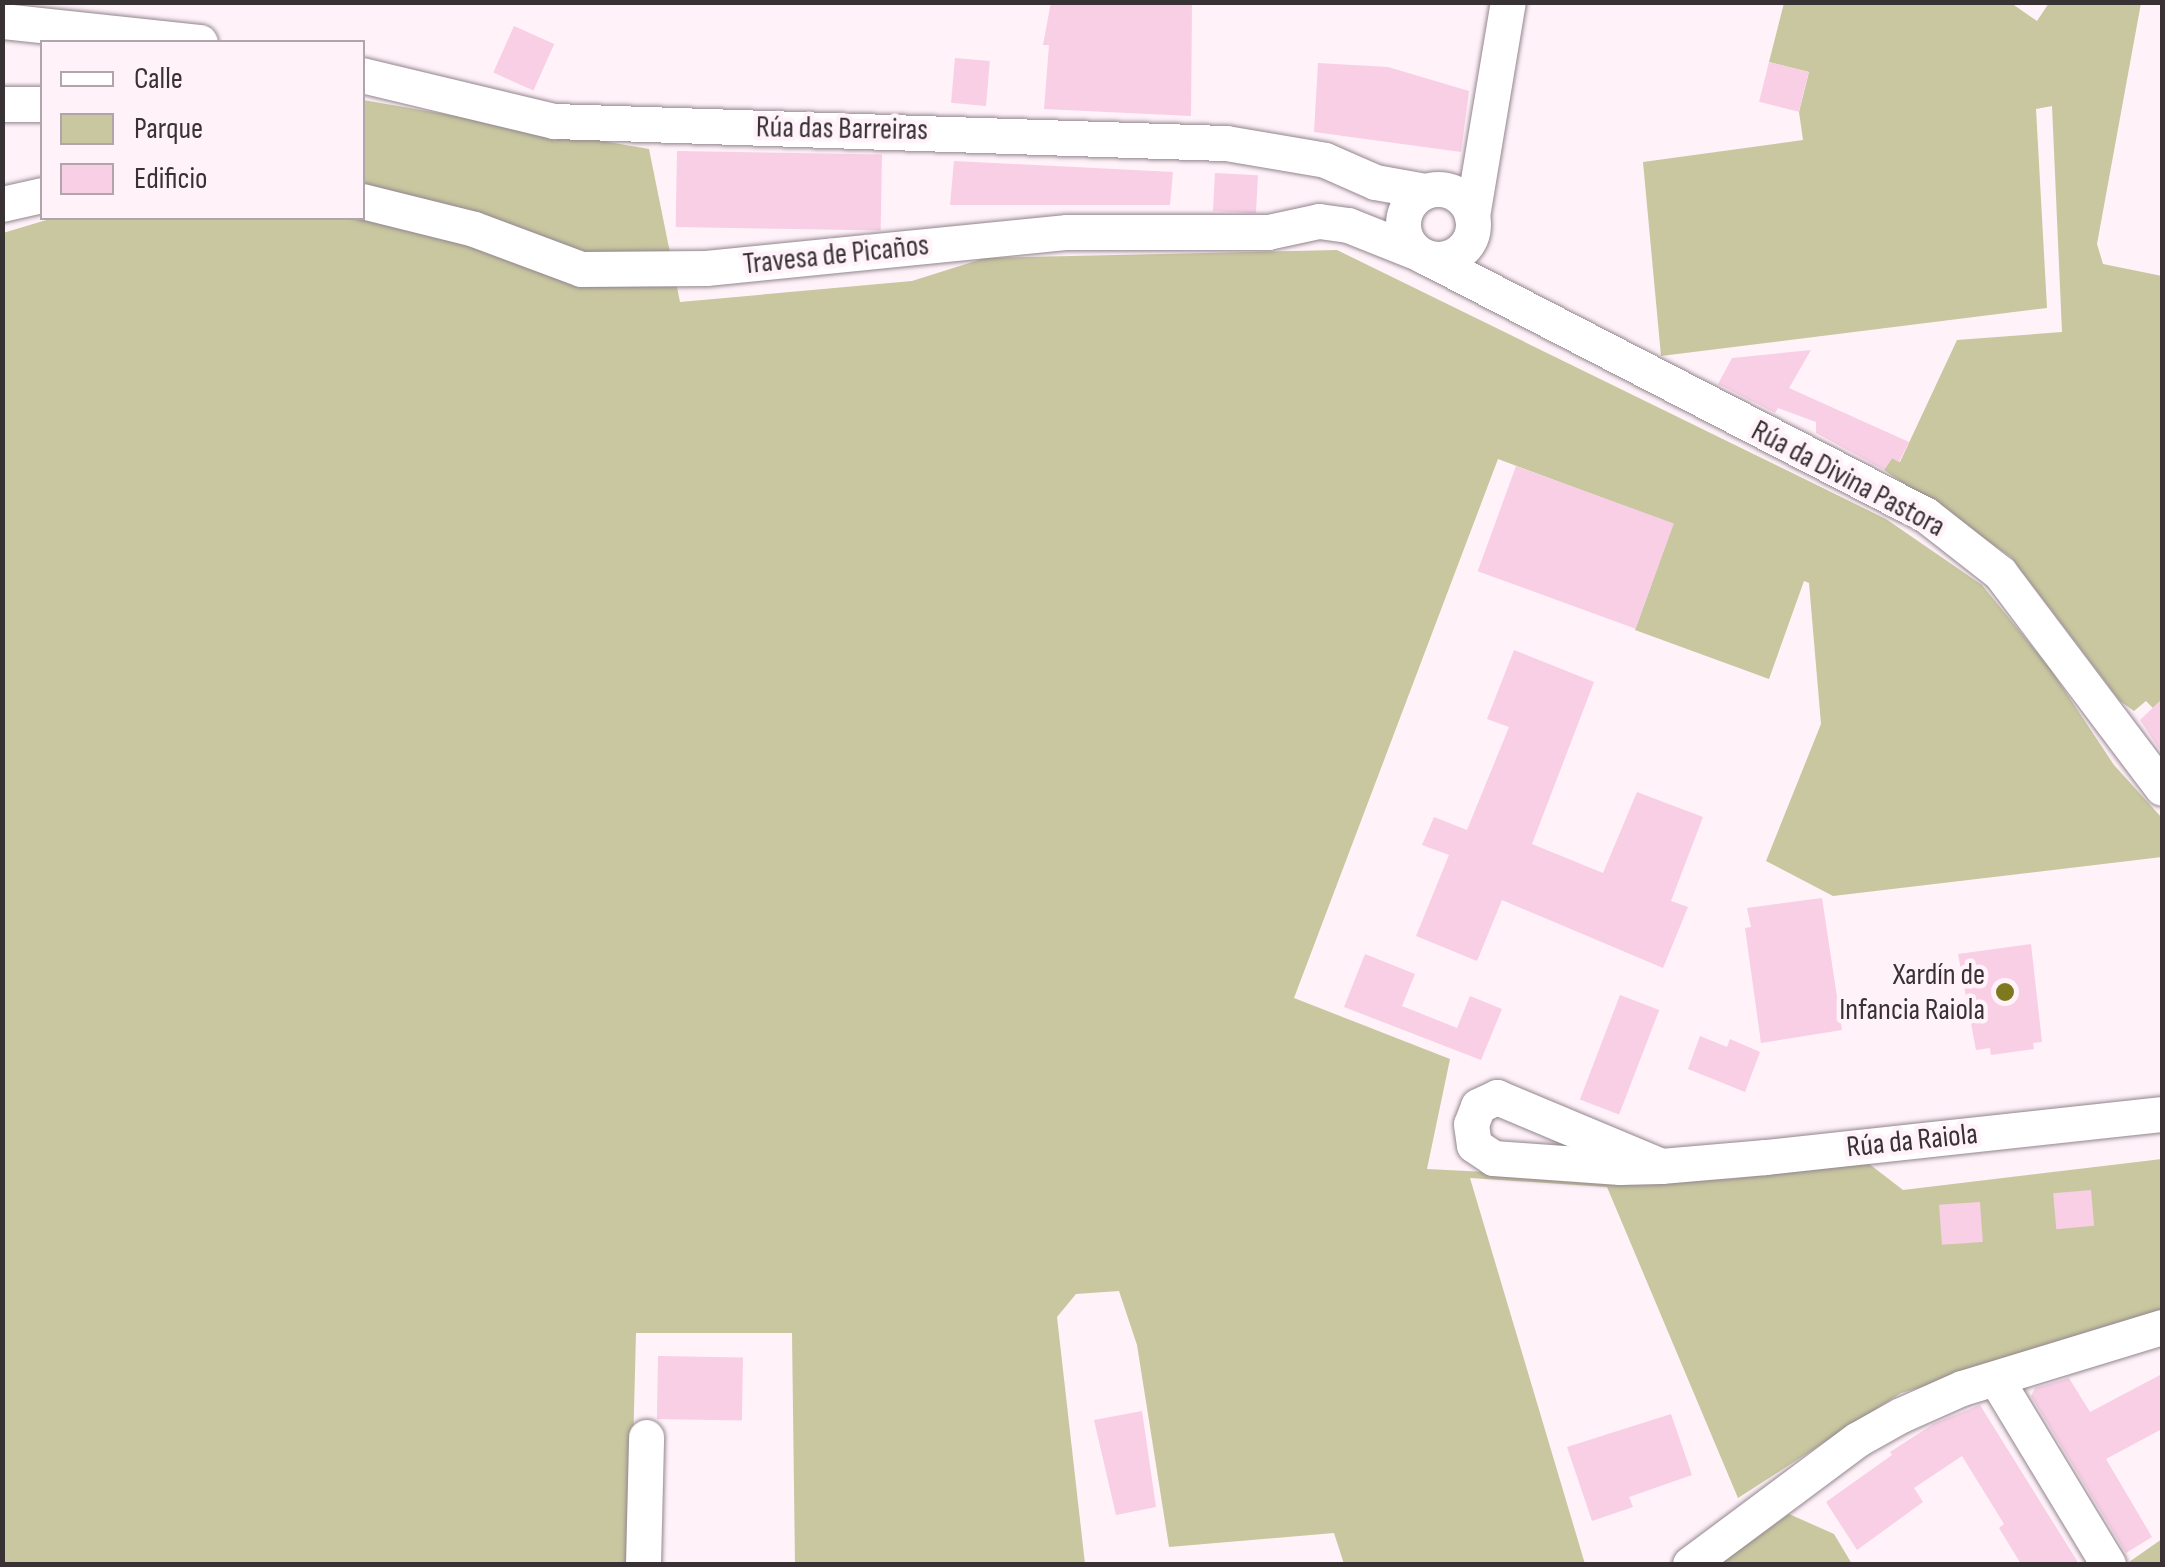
<!DOCTYPE html>
<html>
<head>
<meta charset="utf-8">
<style>
  body { margin:0 }
  #map { position:relative; width:2165px; height:1567px; overflow:hidden; background:#fff2f9; font-family:"Sofia Sans Condensed",sans-serif }
  div>[style] { position:absolute }
  .green>* { inset:0; background:#c8c7a0 }
  .building>* { inset:0; background:#f8cfe5; transform-origin:0 0 }
  .roads { filter:drop-shadow(0 0 2px #93858d) drop-shadow(0 0 2px #93858d) }
  .minor>* { height:35px; margin:-17.5px; padding:0 17.5px; transform-origin:17.5px; border-radius:17.5px; background:#fff }
  .minor>.ring { margin:-17.5px; padding:0; box-sizing:content-box; background:none; border:35px solid #fff; border-radius:50% }
  .dots>* { width:28px; height:28px; translate:-50% -50%; box-sizing:border-box; border:5px solid #fff2f9; border-radius:50% }
  span { translate:-50% -50%; white-space:nowrap; text-align:center; line-height:1.15; -webkit-text-stroke:9px #fff2f9; paint-order:stroke }
  .street-label { font-size:30px; color:#383235 }
  .poi-label { font-size:30px; color:#383235 }
  .right { translate:-100% -50%; text-align:right }
  .frame { position:absolute; inset:0; border:5px solid #383235; pointer-events:none }
  .legend { position:absolute; left:40px; top:40px; width:325px; height:180px; box-sizing:border-box; background:#fff2f9; border:2px solid #afa5ab; margin:0; padding:12px 18px; list-style:none; font-size:30px; color:#383235 }
  .legend li { display:flex; align-items:center; gap:20px; height:50px }
  .legend b { width:50px; border:2px solid #afa5ab }
</style>
</head>
<body>
<div id="map">
  <div class="green">
    <i style="clip-path:polygon(1784px 3px,2011px 3px,2037px 21px,2049px 3px,2141px 3px,2097px 244px,2103px 264px,2162px 276px,2162px 708px,2158px 703px,2153px 708px,2146px 701px,2134px 711px,2120px 701px,2011px 557px,1884px 470px,1892px 458px,1900px 462px,1957px 340px,2062px 332px,2052px 106px,2036px 109px,2047px 308px,1661px 356px,1643px 162px,1803px 140px,1799px 112px,1809px 72px,1769px 62px)"></i>
    <i style="clip-path:polygon(363px 100px,649px 149px,680px 302px,912px 281px,985px 258px,1337px 250px,1886px 519px,1982px 585px,2049px 667px,2114px 765px,2162px 818px,2162px 857px,1833px 896px,1766px 861px,1821px 724px,1809px 583px,1804px 581px,1769px 679px,1635px 630px,1673px 524px,1498px 459px,1294px 998px,1450px 1059px,1427px 1169px,1646px 1180px,1729px 1179px,1868px 1163px,1903px 1190px,2162px 1159px,2162px 1321px,1901px 1393px,1738px 1498px,1607px 1187px,1470px 1178px,1585px 1564px,1344px 1564px,1334px 1533px,1169px 1547px,1137px 1345px,1119px 1291px,1076px 1294px,1057px 1317px,1085px 1564px,795px 1564px,792px 1333px,636px 1333px,630px 1564px,3px 1564px,3px 233px,53px 218px,362px 218px)"></i>
    <i style="clip-path:polygon(1789px 1514px,1834px 1534px,1852px 1564px,1720px 1564px)"></i>
    <i style="clip-path:polygon(2162px 1539px,2162px 1564px,2131px 1564px,2129px 1562px)"></i>
  </div>
  <div class="building">
    <i style="clip-path:polygon(1051px 2px,1192px 2px,1191px 116px,1044px 109px,1049px 45px,1043px 45px)"></i>
    <i style="left:514px;top:26px;width:44px;height:51px;rotate:24deg"></i>
    <i style="left:955px;top:58px;width:35px;height:45px;rotate:5deg"></i>
    <i style="left:1769px;top:62px;width:41px;height:41px;rotate:14deg"></i>
    <i style="clip-path:polygon(1318px 63px,1388px 67px,1469px 91px,1461px 152px,1314px 132px)"></i>
    <i style="left:677px;top:151px;width:205px;height:76px;rotate:1deg"></i>
    <i style="clip-path:polygon(954px 161px,1173px 172px,1170px 205px,950px 205px)"></i>
    <i style="left:1215px;top:173px;width:43px;height:38px;rotate:3deg"></i>
    <i style="clip-path:polygon(1811px 350px,1789px 388px,1909px 442px,1899px 462px,1892px 458px,1884px 470px,1816px 433px,1816px 422px,1778px 408px,1775px 413px,1718px 384px,1732px 358px)"></i>
    <i style="left:1516px;top:466px;width:168px;height:112px;rotate:20deg"></i>
    <i style="clip-path:polygon(1514px 650px,1594px 682px,1532px 844px,1603px 873px,1637px 792px,1703px 817px,1671px 901px,1688px 907px,1663px 968px,1502px 900px,1477px 961px,1416px 936px,1449px 855px,1422px 845px,1434px 817px,1467px 830px,1509px 727px,1487px 719px)"></i>
    <i style="clip-path:polygon(2162px 699px,2162px 753px,2140px 720px)"></i>
    <i style="clip-path:polygon(1822px 898px,1842px 1030px,1761px 1043px,1745px 928px,1751px 927px,1747px 908px)"></i>
    <i style="clip-path:polygon(2031px 944px,2042px 1042px,2033px 1043px,2034px 1049px,1991px 1055px,1990px 1048px,1976px 1050px,1958px 954px)"></i>
    <i style="clip-path:polygon(1365px 954px,1415px 974px,1402px 1006px,1457px 1028px,1470px 996px,1502px 1009px,1481px 1060px,1344px 1007px)"></i>
    <i style="left:1620px;top:995px;width:42px;height:112px;rotate:21deg"></i>
    <i style="clip-path:polygon(1700px 1036px,1727px 1047px,1730px 1039px,1760px 1052px,1745px 1092px,1688px 1069px)"></i>
    <i style="left:2091px;top:1190px;width:36px;height:38px;rotate:85deg"></i>
    <i style="left:1980px;top:1202px;width:40px;height:41px;rotate:86deg"></i>
    <i style="left:658px;top:1356px;width:85px;height:63px;rotate:1deg"></i>
    <i style="clip-path:polygon(2162px 1374px,2162px 1429px,2106px 1459px,2152px 1537px,2126px 1553px,2031px 1396px,2035px 1388px,2069px 1378px,2090px 1412px)"></i>
    <i style="clip-path:polygon(1980px 1405px,2079px 1564px,2021px 1564px,1999px 1528px,2004px 1524px,1962px 1456px,1914px 1488px,1923px 1502px,1857px 1550px,1826px 1502px,1892px 1455px,1890px 1452px,1935px 1423px)"></i>
    <i style="clip-path:polygon(1142px 1411px,1156px 1507px,1116px 1515px,1094px 1420px)"></i>
    <i style="clip-path:polygon(1671px 1414px,1692px 1475px,1629px 1497px,1633px 1507px,1592px 1521px,1567px 1447px)"></i>
  </div>
  <div class="roads">
    <div class="minor">
      <i style="left:2px;top:21px;width:199px;rotate:6.1deg"></i>
      <i style="left:362px;top:75px;width:197px;rotate:13.5deg"></i>
      <i style="left:554px;top:121px;width:672px;rotate:1.88deg"></i>
      <i style="left:1226px;top:143px;width:100px;rotate:9.7deg"></i>
      <i style="left:1325px;top:160px;width:55px;rotate:23.7deg"></i>
      <i style="left:1375px;top:182px;width:51px;rotate:10.2deg"></i>
      <i style="left:2px;top:104px;width:40px"></i>
      <i class="ring" style="left:1403px;top:189px;width:35px;height:35px"></i>
      <i style="left:362px;top:201px;width:115px;rotate:14deg"></i>
      <i style="left:474px;top:229px;width:114px;rotate:20.5deg"></i>
      <i style="left:581px;top:269px;width:125px;rotate:-0.5deg"></i>
      <i style="left:706px;top:268px;width:363px;rotate:-5.7deg"></i>
      <i style="left:1067px;top:232px;width:201px"></i>
      <i style="left:1268px;top:232px;width:52px;rotate:-12.2deg"></i>
      <i style="left:1319px;top:221px;width:29px;rotate:8deg"></i>
      <i style="left:1348px;top:225px;width:73px;rotate:21.7deg"></i>
      <i style="left:2px;top:204px;width:41px;rotate:-12.7deg"></i>
      <i style="left:1472px;top:216px;width:217px;rotate:-80.5deg"></i>
      <i style="left:1428px;top:258px;width:560px;rotate:27.3deg"></i>
      <i style="left:1926px;top:515px;width:94px;rotate:38.1deg"></i>
      <i style="left:2000px;top:573px;width:269px;rotate:53deg"></i>
      <i style="left:1661px;top:1166px;width:178px;rotate:-157.2deg"></i>
      <i style="left:1497px;top:1097px;width:21px;rotate:155deg"></i>
      <i style="left:1478px;top:1106px;width:19px;rotate:111deg"></i>
      <i style="left:1471px;top:1124px;width:21px;rotate:82deg"></i>
      <i style="left:1474px;top:1145px;width:23px;rotate:34deg"></i>
      <i style="left:1493px;top:1158px;width:127px;rotate:4.1deg"></i>
      <i style="left:1620px;top:1167px;width:41px;rotate:-1.4deg"></i>
      <i style="left:1661px;top:1166px;width:105px;rotate:-4.9deg"></i>
      <i style="left:1766px;top:1157px;width:398px;rotate:-6.2deg"></i>
      <i style="left:1996px;top:1379px;width:216px;rotate:58.8deg"></i>
      <i style="left:643px;top:1564px;width:127px;rotate:-88.6deg"></i>
      <i style="left:1690px;top:1564px;width:209px;rotate:-36.7deg"></i>
      <i style="left:1858px;top:1439px;width:49px;rotate:-29.2deg"></i>
      <i style="left:1901px;top:1415px;width:67px;rotate:-23.9deg"></i>
      <i style="left:1962px;top:1388px;width:209px;rotate:-17deg"></i>
    </div>
  </div>
  <div class="dots">
    <i style="left:2005px;top:992px;background:#7e791f"></i>
  </div>
  <div class="street-label">
    <span style="left:842px;top:129px;rotate:1deg">Rúa das Barreiras</span>
    <span style="left:836px;top:255px;rotate:-6deg">Travesa de Picaños</span>
    <span style="left:1848px;top:479px;rotate:28deg">Rúa da Divina Pastora</span>
    <span style="left:1912px;top:1141px;rotate:-6deg">Rúa da Raiola</span>
  </div>
  <div class="poi-label">
    <span class="right" style="left:1985px;top:992px">Xardín de<br>Infancia Raiola</span>
  </div>
  <div class="frame"></div>
  <ul class="legend">
  <li><b style="height:12px;background:#fff"></b>Calle</li>
  <li><b style="height:28px;background:#c8c7a0"></b>Parque</li>
  <li><b style="height:28px;background:#f8cfe5"></b>Edificio</li>
  </ul>
</div>
</body>
</html>
